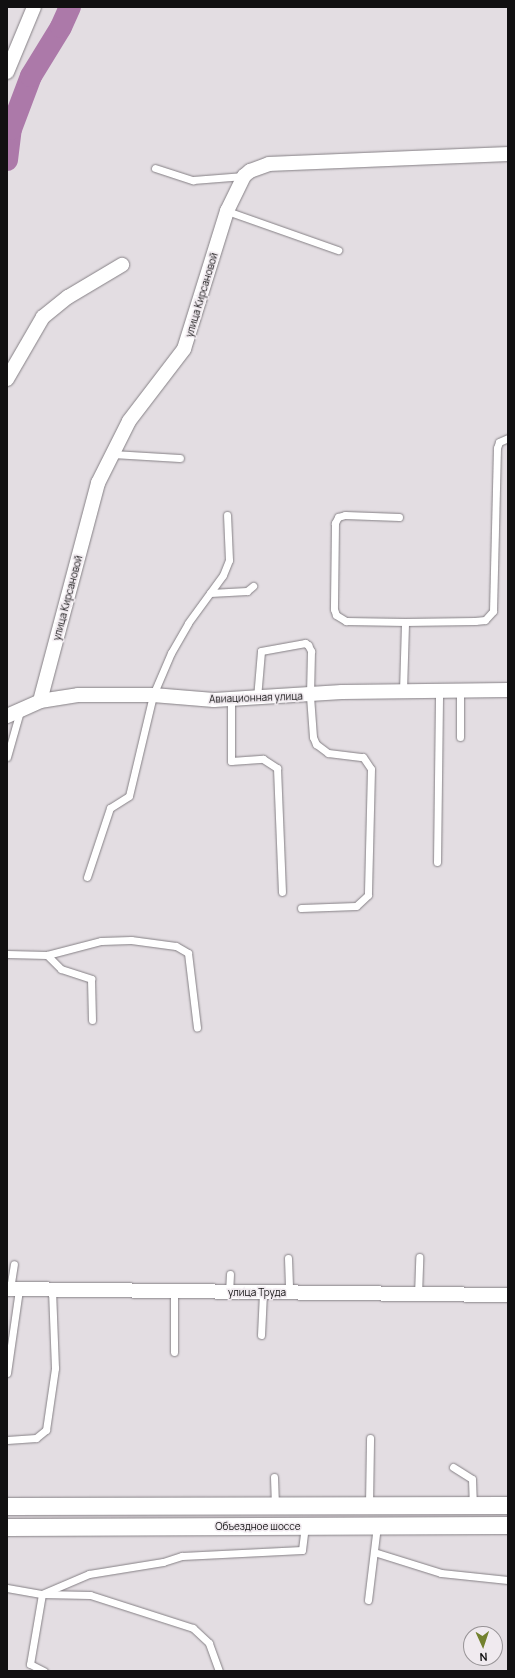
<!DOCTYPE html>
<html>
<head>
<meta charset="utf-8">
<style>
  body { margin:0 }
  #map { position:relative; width:515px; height:1678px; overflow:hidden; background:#e3dde2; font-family:Manrope,sans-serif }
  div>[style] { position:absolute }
  .river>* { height:22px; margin:-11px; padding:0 11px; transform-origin:11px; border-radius:11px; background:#ac79a9 }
  .roads { filter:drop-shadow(0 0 1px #858085) drop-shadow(0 0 1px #858085) }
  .service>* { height:7px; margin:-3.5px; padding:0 3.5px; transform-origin:3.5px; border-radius:3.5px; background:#fff }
  .minor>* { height:14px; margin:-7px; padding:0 7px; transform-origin:7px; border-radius:7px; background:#fff }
  .tertiary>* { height:17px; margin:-8.5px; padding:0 8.5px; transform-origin:8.5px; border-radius:8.5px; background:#fff }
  span { translate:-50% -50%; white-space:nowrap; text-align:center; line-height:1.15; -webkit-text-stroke:3px #f0eaef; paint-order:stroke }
  .street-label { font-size:10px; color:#111011 }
  .frame { position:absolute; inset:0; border:8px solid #111011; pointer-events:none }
  .north { position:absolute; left:463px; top:1626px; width:40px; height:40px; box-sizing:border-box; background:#f0eaef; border:1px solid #979396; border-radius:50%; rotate:177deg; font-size:11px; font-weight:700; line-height:16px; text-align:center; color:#111011 }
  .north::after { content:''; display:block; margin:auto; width:14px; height:18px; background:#73812f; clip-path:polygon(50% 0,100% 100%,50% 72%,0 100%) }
</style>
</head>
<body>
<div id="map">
  <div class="river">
    <i style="left:7px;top:160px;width:31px;rotate:-83deg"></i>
    <i style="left:11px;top:129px;width:57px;rotate:-69.3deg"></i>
    <i style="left:31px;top:76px;width:57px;rotate:-58.5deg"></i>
    <i style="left:61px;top:27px;width:22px;rotate:-66deg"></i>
  </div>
  <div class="roads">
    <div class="service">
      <i style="left:155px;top:168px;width:40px;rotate:18deg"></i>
      <i style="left:193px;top:180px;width:51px;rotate:-4.5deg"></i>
      <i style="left:227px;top:211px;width:118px;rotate:19.4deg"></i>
      <i style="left:112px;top:454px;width:68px;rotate:3.4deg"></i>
      <i style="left:399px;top:517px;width:54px;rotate:-177.9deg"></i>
      <i style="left:345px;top:515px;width:7px;rotate:164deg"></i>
      <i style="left:338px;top:517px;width:7px;rotate:117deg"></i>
      <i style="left:335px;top:523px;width:86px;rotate:90.7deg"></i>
      <i style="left:334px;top:609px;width:6px;rotate:72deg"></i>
      <i style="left:336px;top:615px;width:12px;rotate:31deg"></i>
      <i style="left:346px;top:621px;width:59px;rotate:1deg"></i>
      <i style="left:210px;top:593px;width:37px;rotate:-3deg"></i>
      <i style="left:247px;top:591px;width:8px;rotate:-40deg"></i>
      <i style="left:403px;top:691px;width:69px;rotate:-88.3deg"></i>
      <i style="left:405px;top:622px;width:70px;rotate:-0.8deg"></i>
      <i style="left:475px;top:621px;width:10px;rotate:-6deg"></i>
      <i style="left:485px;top:620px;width:12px;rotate:-48deg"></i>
      <i style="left:493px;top:611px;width:163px;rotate:-88.6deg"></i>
      <i style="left:497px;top:448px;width:6px;rotate:-72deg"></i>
      <i style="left:499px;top:442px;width:10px;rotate:-24deg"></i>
      <i style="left:257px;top:698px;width:47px;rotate:-85.1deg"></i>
      <i style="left:261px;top:651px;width:45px;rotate:-10.3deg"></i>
      <i style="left:305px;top:643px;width:4px;rotate:34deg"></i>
      <i style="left:308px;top:645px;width:7px;rotate:63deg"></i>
      <i style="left:311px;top:651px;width:45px;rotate:91.3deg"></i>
      <i style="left:310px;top:696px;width:41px;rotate:85.8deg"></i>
      <i style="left:313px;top:737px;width:8px;rotate:67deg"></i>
      <i style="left:316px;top:744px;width:15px;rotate:37deg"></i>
      <i style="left:328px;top:753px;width:35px;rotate:7deg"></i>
      <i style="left:363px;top:757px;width:14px;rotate:56deg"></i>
      <i style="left:371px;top:769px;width:126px;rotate:91.4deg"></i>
      <i style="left:368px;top:895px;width:16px;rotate:137deg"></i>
      <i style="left:356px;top:906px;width:55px;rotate:177.9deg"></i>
      <i style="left:231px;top:700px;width:61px;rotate:90deg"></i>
      <i style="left:231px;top:761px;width:32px;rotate:-4deg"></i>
      <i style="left:263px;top:759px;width:17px;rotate:33deg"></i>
      <i style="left:277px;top:768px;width:124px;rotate:87.7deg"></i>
      <i style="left:460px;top:737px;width:47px;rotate:-90deg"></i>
      <i style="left:7px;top:757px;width:48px;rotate:-74.2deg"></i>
      <i style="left:437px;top:862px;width:171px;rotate:-89.3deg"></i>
      <i style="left:87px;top:877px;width:73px;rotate:-71.6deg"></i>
      <i style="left:110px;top:808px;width:22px;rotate:-32deg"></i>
      <i style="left:129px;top:796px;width:104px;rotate:-76.6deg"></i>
      <i style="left:153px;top:695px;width:46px;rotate:-66.8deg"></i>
      <i style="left:171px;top:653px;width:34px;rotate:-60deg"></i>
      <i style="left:188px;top:623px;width:59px;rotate:-53.9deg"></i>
      <i style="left:223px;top:575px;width:16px;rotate:-68deg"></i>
      <i style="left:229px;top:560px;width:45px;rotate:-92.5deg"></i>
      <i style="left:7px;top:954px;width:40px;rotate:1.4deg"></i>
      <i style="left:47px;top:955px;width:20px;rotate:45deg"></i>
      <i style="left:61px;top:969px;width:32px;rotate:18deg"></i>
      <i style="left:91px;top:979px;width:41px;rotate:88.6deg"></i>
      <i style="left:47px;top:955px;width:56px;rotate:-14.5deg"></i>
      <i style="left:101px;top:941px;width:30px;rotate:-2deg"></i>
      <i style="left:131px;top:940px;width:45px;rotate:7.6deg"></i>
      <i style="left:176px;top:946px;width:14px;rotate:30deg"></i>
      <i style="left:188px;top:953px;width:75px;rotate:83.1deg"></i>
      <i style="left:288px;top:1258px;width:35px;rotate:88deg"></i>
      <i style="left:10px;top:1289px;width:25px;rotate:-81deg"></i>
      <i style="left:229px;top:1293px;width:19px;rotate:-87deg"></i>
      <i style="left:418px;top:1295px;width:38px;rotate:-88deg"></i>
      <i style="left:261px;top:1335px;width:42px;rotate:-87.3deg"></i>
      <i style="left:174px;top:1352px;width:59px;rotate:-90deg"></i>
      <i style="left:7px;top:1373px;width:84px;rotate:-81.8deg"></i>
      <i style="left:7px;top:1440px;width:29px;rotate:-4deg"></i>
      <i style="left:36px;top:1438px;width:13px;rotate:-39deg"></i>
      <i style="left:46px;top:1430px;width:63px;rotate:-81.7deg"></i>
      <i style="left:55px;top:1368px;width:78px;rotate:-92.2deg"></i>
      <i style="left:453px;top:1467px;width:22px;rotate:32deg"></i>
      <i style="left:472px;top:1479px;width:25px;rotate:88deg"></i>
      <i style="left:274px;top:1477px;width:28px;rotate:88deg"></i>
      <i style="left:369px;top:1505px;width:67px;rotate:-89.1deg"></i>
      <i style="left:374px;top:1552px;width:70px;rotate:17.4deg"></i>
      <i style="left:441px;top:1573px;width:67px;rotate:6deg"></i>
      <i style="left:7px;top:1588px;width:36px;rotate:10deg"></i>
      <i style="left:42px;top:1594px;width:71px;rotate:99.7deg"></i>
      <i style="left:30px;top:1664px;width:16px;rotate:27deg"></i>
      <i style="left:368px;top:1600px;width:75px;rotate:-83.1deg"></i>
      <i style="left:219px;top:1671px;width:30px;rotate:-110deg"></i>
      <i style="left:209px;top:1643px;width:22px;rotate:-137deg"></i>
      <i style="left:193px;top:1628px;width:108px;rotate:-162.2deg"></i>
      <i style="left:90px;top:1595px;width:48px;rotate:-178.8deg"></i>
      <i style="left:42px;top:1594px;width:51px;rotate:-23.1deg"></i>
      <i style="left:89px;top:1574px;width:75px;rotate:-9.2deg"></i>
      <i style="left:163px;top:1562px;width:20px;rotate:-18deg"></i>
      <i style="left:182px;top:1556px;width:120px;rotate:-2.9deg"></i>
      <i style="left:302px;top:1550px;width:23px;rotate:-83deg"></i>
    </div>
    <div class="minor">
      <i style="left:7px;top:72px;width:70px;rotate:-67.4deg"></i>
      <i style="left:7px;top:379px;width:72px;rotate:-59.9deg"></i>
      <i style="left:43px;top:317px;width:32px;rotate:-39deg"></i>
      <i style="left:68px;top:297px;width:63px;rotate:-30.7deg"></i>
      <i style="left:40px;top:701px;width:226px;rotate:-75.1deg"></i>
      <i style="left:98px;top:483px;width:69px;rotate:-63.4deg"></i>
      <i style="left:129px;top:421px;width:91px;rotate:-52.6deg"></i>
      <i style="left:184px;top:349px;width:145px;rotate:-72.7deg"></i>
      <i style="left:227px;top:211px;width:39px;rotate:-64deg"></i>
      <i style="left:244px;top:176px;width:8px;rotate:-40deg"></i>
      <i style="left:250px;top:171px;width:20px;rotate:-20deg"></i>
      <i style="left:269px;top:164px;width:239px;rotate:-2.4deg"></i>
      <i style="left:7px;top:716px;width:36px;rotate:-24deg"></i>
      <i style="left:40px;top:701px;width:38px;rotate:-9deg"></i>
      <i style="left:78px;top:695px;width:75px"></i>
      <i style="left:153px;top:695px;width:61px;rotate:4.7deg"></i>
      <i style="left:214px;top:700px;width:128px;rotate:-3.6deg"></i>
      <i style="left:342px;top:692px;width:166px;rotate:-0.7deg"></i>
      <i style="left:7px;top:1289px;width:501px;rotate:0.69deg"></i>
    </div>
    <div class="tertiary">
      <i style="left:7px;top:1506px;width:501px;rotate:-0.11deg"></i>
      <i style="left:7px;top:1527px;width:501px;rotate:-0.23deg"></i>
    </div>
  </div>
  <div class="street-label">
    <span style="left:202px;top:295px;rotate:-73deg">улица Кирсановой</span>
    <span style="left:68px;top:598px;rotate:-75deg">улица Кирсановой</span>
    <span style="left:256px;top:698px;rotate:-2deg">Авиационная улица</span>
    <span style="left:257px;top:1293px">улица Труда</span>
    <span style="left:258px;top:1527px">Объездное шоссе</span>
  </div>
  <div class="frame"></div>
  <div class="north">N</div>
</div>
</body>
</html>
